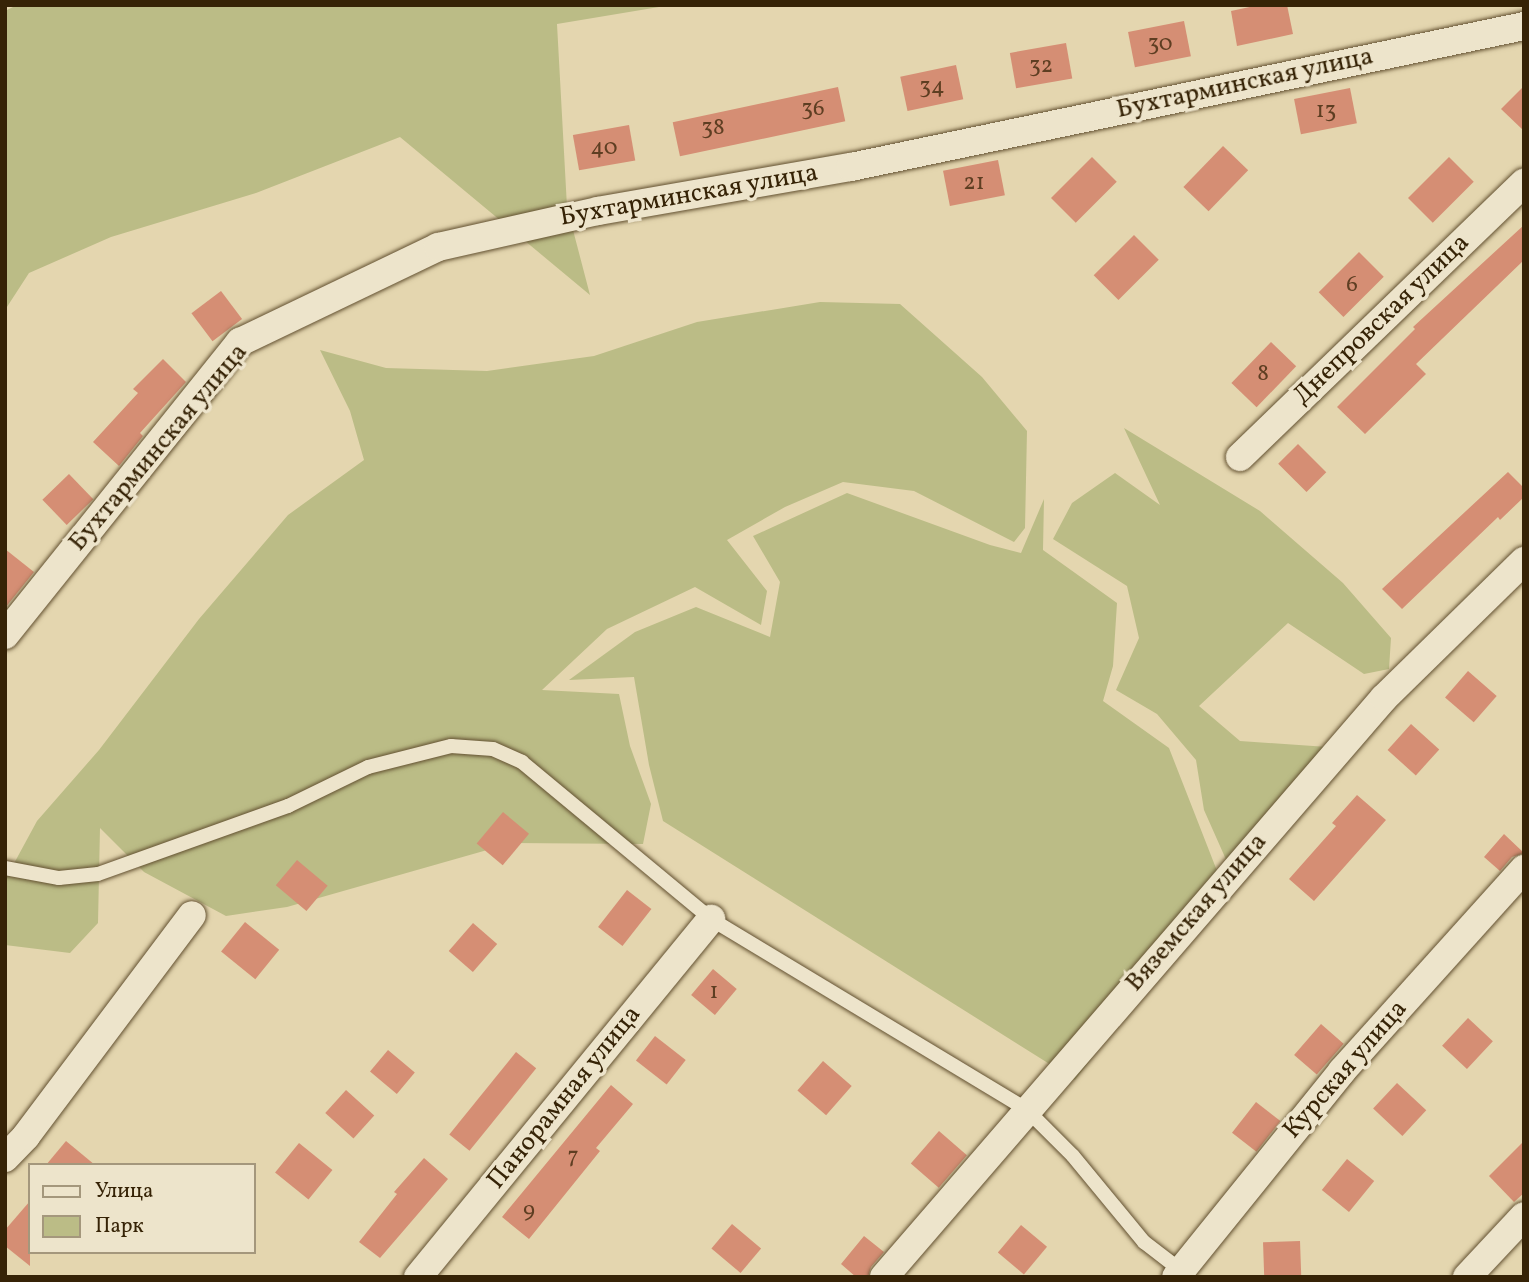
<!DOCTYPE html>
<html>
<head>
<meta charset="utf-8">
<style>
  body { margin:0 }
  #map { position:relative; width:1529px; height:1282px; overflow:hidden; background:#e4d6af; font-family:Vollkorn,serif }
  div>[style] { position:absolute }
  .green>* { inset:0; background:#bbbc86 }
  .building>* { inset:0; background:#d58e74; transform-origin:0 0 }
  .roads { filter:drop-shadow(0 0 2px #625030) drop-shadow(0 0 2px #625030) }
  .lane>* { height:14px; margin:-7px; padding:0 7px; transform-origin:7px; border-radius:7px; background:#ede4cb }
  .street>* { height:28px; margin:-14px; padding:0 14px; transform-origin:14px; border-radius:14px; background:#ede4cb }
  span { translate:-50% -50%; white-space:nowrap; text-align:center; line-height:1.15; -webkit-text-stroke:7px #ede4cb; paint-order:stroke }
  .number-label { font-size:23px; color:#5e3e22 }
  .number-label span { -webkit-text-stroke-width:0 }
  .street-label { font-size:26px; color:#362306 }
  .frame { position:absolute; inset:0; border:7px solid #362306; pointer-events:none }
  .legend { position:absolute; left:28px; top:1163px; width:228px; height:91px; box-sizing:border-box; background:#ede4cb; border:2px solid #a4977c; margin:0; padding:9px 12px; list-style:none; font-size:21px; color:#362306 }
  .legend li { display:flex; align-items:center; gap:14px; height:35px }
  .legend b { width:35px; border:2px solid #a4977c }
</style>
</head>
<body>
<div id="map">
  <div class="green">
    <i style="clip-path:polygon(17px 5px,671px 5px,557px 24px,567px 207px,590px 295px,400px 137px,256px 193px,111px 237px,29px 273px,5px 310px,5px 11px)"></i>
    <i style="clip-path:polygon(820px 302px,900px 304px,982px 377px,1027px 431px,1025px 528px,1014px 542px,914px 491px,843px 482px,785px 507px,727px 540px,767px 591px,761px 625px,695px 587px,607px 629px,542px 690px,619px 694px,630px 746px,651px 804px,643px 844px,512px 843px,287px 907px,226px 916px,144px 872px,100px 828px,98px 923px,70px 953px,5px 945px,5px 880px,37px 821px,99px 750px,199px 619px,288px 515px,364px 460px,350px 411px,320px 350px,386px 368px,487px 371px,594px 356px,697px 322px)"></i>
    <i style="clip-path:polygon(1124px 428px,1260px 511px,1343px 583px,1391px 638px,1389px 669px,1364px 674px,1288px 623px,1199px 706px,1240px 741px,1342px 748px,1232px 873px,1204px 810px,1196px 760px,1157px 714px,1116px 690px,1139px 638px,1127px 586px,1053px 539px,1072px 503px,1115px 473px,1160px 505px)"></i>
    <i style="clip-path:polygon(847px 493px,990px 545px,1021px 553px,1044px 499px,1043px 550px,1117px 603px,1113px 666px,1103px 701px,1169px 748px,1221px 881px,1206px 908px,1075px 1080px,663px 821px,649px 765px,634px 677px,569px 680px,635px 632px,696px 607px,770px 637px,780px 582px,753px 536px)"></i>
  </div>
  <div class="building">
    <i style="clip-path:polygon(1259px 5px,1287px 5px,1293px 34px,1237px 46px,1231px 11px)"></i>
    <i style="left:1184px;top:21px;width:36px;height:57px;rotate:79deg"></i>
    <i style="left:1066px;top:43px;width:36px;height:57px;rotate:80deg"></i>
    <i style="left:956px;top:65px;width:35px;height:57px;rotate:78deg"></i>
    <i style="clip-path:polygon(1524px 86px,1524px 131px,1501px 109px)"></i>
    <i style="left:838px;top:87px;width:35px;height:169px;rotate:78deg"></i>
    <i style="left:1350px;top:88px;width:36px;height:57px;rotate:79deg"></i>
    <i style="left:629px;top:125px;width:36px;height:57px;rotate:80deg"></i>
    <i style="left:1223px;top:146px;width:35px;height:57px;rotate:44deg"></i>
    <i style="left:1092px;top:157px;width:35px;height:58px;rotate:45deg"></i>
    <i style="left:1449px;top:157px;width:35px;height:58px;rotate:45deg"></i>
    <i style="left:998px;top:160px;width:36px;height:56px;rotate:79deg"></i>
    <i style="clip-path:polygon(1524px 225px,1524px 260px,1416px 364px,1426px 374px,1365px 434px,1337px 407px,1415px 329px,1413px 327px)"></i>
    <i style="left:1134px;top:235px;width:35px;height:57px;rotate:45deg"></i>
    <i style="left:1359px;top:252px;width:35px;height:57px;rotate:45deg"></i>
    <i style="left:221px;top:291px;width:35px;height:37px;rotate:53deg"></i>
    <i style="left:1271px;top:342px;width:35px;height:57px;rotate:44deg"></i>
    <i style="clip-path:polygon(163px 359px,186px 382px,140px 433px,143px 436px,119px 466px,93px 442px,138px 393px,133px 389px)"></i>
    <i style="left:1298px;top:444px;width:40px;height:28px;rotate:45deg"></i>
    <i style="clip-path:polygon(1508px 472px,1524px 488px,1524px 497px,1500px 520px,1498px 517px,1402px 609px,1382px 589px)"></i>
    <i style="left:69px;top:474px;width:35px;height:37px;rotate:46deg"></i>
    <i style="clip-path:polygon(5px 549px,34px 572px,5px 608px)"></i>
    <i style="left:1468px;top:671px;width:38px;height:35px;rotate:41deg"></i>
    <i style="left:1411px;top:724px;width:38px;height:35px;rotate:42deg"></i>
    <i style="clip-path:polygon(1357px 795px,1386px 820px,1314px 901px,1289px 879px,1336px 826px,1332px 823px)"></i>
    <i style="left:503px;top:812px;width:34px;height:41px;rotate:40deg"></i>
    <i style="clip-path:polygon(1504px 834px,1524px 853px,1512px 857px,1500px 871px,1484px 857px)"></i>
    <i style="left:297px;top:860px;width:40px;height:33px;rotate:40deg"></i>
    <i style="left:627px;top:890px;width:31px;height:47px;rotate:38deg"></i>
    <i style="left:245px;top:922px;width:44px;height:38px;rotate:39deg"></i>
    <i style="left:473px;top:923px;width:32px;height:37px;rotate:41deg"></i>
    <i style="left:713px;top:969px;width:31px;height:34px;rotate:40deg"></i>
    <i style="left:1468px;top:1018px;width:34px;height:38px;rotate:43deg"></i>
    <i style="left:1321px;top:1024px;width:30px;height:41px;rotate:41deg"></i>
    <i style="left:655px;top:1036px;width:39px;height:31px;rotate:38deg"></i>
    <i style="left:388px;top:1050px;width:35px;height:28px;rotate:40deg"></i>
    <i style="left:516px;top:1052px;width:26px;height:106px;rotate:39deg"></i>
    <i style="left:823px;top:1061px;width:38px;height:39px;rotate:41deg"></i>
    <i style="left:1397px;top:1083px;width:40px;height:35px;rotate:43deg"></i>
    <i style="clip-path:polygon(611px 1085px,633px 1104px,596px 1148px,600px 1151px,529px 1239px,502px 1217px)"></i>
    <i style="left:346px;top:1090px;width:38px;height:31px;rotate:42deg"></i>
    <i style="left:1256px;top:1102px;width:31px;height:39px;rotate:38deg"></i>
    <i style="left:939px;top:1131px;width:37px;height:43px;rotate:41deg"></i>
    <i style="clip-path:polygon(66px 1141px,95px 1165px,46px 1165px)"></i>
    <i style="clip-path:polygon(1524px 1141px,1524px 1193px,1514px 1202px,1489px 1176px)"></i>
    <i style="left:299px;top:1143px;width:43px;height:38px;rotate:39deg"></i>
    <i style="clip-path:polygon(424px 1158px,448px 1179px,380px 1258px,359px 1242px,397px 1194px,394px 1192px)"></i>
    <i style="left:1347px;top:1159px;width:35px;height:40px;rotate:39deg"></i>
    <i style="clip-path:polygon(30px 1201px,30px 1266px,5px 1246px,5px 1230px)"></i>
    <i style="left:732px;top:1224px;width:38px;height:32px;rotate:40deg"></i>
    <i style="left:1021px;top:1225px;width:34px;height:36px;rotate:40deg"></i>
    <i style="clip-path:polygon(864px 1236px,884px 1252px,871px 1267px,868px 1277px,856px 1277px,841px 1264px)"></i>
    <i style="left:1300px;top:1241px;width:36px;height:37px;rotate:88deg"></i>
  </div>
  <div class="roads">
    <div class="lane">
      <i style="left:5px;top:868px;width:55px;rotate:10.5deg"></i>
      <i style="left:59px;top:878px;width:39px;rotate:-6deg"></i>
      <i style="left:98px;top:874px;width:202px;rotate:-19.7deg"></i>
      <i style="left:288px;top:806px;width:89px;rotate:-26deg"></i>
      <i style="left:368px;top:767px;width:86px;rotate:-14.2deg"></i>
      <i style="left:451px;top:746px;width:42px;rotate:4.1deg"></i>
      <i style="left:493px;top:749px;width:32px;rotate:24deg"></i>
      <i style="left:522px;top:762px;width:246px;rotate:39.7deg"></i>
      <i style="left:711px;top:919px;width:368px;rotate:31.1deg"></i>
      <i style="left:1026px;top:1109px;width:66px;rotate:45deg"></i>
      <i style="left:1073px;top:1156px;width:112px;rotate:50.5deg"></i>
      <i style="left:1144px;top:1242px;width:49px;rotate:37.6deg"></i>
    </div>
    <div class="street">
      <i style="left:1240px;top:457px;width:395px;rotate:-44deg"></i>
      <i style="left:5px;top:635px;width:376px;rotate:-51.3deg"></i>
      <i style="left:240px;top:342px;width:220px;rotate:-25.6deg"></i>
      <i style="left:438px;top:247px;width:164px;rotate:-12.7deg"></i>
      <i style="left:598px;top:211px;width:257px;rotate:-9.9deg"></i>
      <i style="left:851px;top:167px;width:688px;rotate:-11.83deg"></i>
      <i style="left:5px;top:1158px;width:30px;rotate:-46deg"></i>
      <i style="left:26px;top:1136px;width:276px;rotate:-53.1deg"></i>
      <i style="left:418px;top:1277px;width:463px;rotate:-50.7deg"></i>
      <i style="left:884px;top:1277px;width:765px;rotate:-49.19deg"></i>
      <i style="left:1384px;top:698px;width:196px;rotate:-44.4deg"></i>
      <i style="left:1176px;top:1277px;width:265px;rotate:-51.1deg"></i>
      <i style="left:1342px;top:1071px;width:272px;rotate:-48deg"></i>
      <i style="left:1467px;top:1277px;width:83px;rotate:-46.9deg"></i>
    </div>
  </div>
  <div class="number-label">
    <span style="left:1160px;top:44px">30</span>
    <span style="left:1041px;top:66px">32</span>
    <span style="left:932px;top:87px">34</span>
    <span style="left:813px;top:109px">36</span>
    <span style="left:1326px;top:111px">13</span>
    <span style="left:713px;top:128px">38</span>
    <span style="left:604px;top:148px">40</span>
    <span style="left:974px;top:183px">21</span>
    <span style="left:1352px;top:285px">6</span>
    <span style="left:1263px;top:374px">8</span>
    <span style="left:714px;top:992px">1</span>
    <span style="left:573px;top:1157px">7</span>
    <span style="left:529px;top:1211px">9</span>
  </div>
  <div class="street-label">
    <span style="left:1245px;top:84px;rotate:-12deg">Бухтарминская улица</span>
    <span style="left:689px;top:196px;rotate:-10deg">Бухтарминская улица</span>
    <span style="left:1382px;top:320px;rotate:-44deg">Днепровская улица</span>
    <span style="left:159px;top:448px;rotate:-50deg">Бухтарминская улица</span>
    <span style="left:1197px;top:913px;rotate:-49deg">Вяземская улица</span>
    <span style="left:1346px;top:1070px;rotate:-49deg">Курская улица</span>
    <span style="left:565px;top:1098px;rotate:-51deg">Панорамная улица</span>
  </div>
  <div class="frame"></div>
  <ul class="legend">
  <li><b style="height:9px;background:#ede4cb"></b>Улица</li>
  <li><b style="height:19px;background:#bbbc86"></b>Парк</li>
  </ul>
</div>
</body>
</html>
